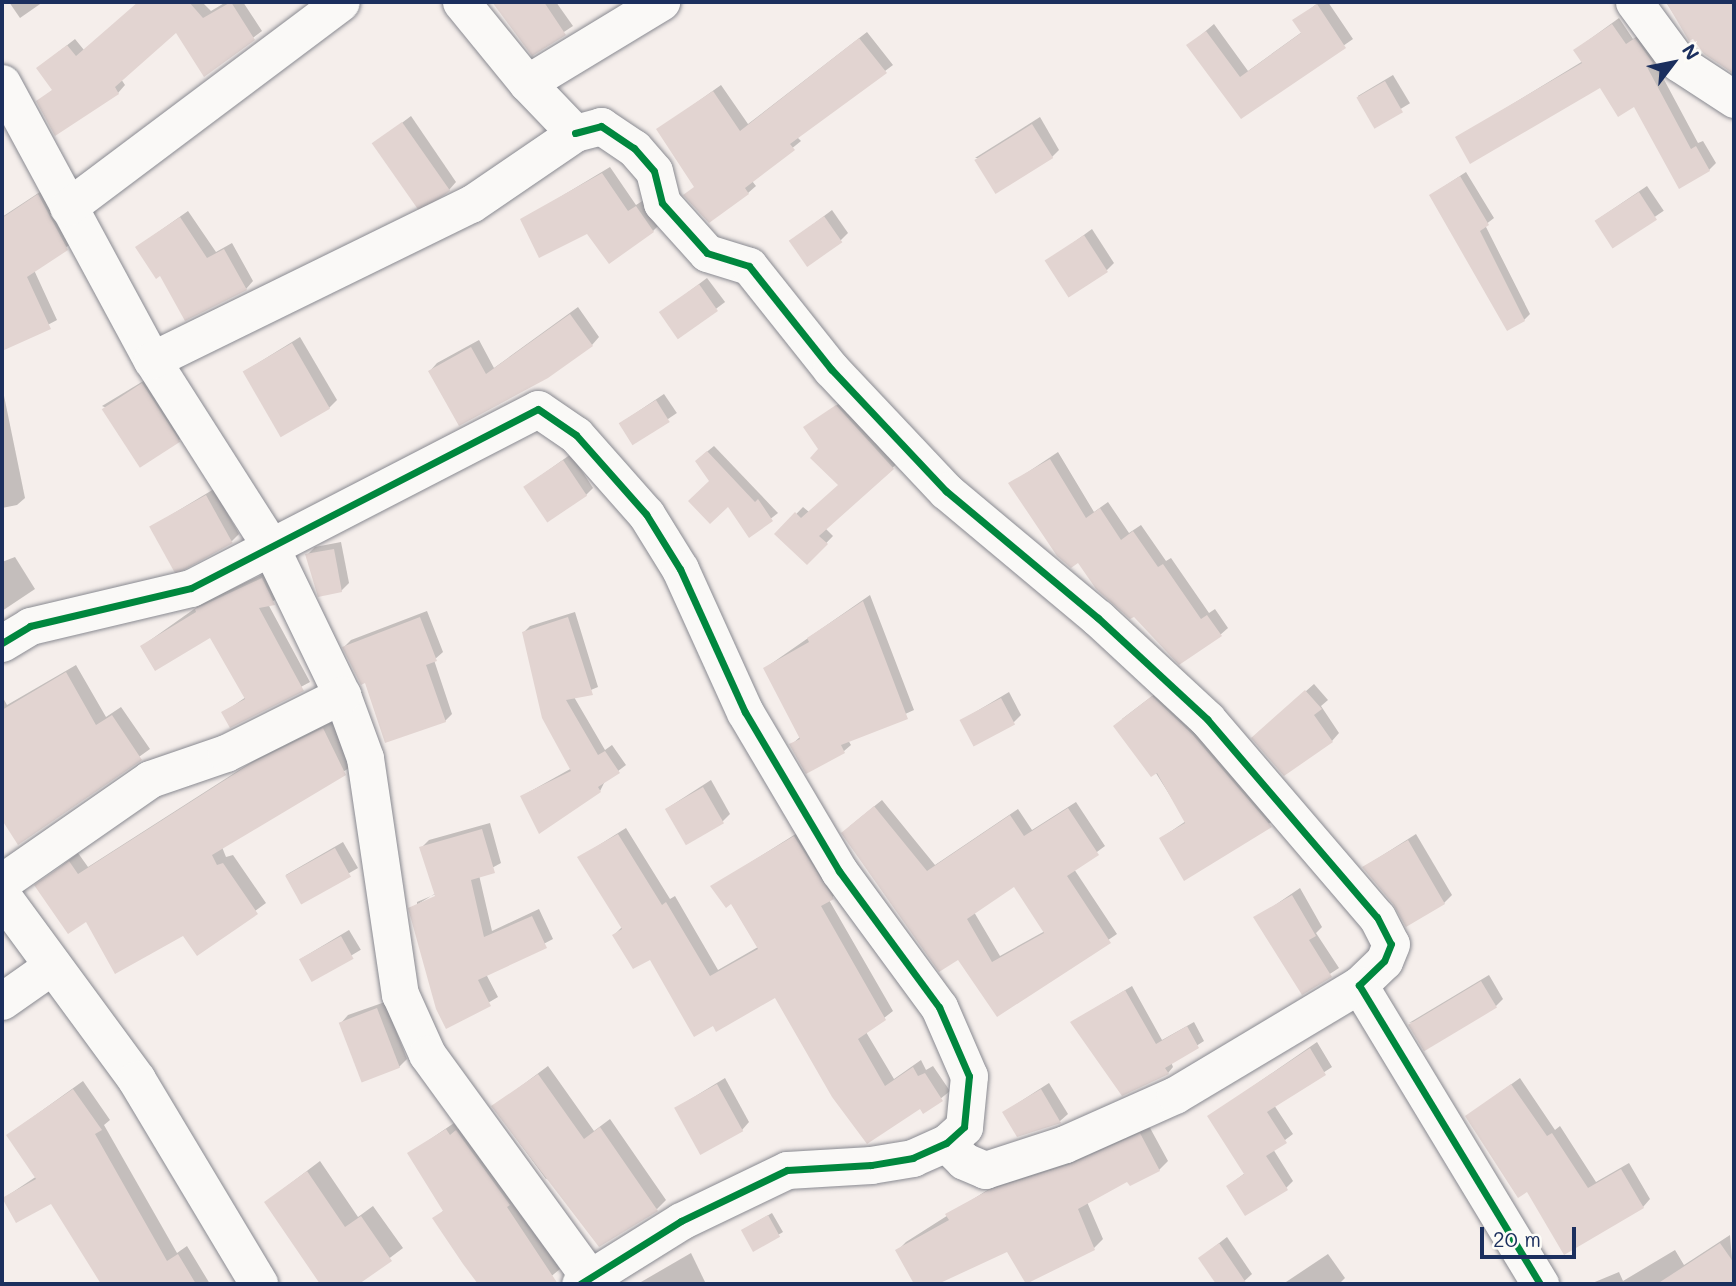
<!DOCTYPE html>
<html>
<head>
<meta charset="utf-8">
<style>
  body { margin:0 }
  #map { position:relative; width:1736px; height:1286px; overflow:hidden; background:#f5eeeb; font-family:Mali,sans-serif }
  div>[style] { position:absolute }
  .shadow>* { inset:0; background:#0003; transform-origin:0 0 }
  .building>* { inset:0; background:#e2d4d1; transform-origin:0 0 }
  .roads { filter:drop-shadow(0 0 2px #898a91) drop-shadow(0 0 2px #898a91) }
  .minor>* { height:37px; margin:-18.5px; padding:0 18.5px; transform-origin:18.5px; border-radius:18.5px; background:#faf9f7 }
  .tertiary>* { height:38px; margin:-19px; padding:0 19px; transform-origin:19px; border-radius:19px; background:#faf9f7 }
  .cycleway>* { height:7px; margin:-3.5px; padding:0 3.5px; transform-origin:3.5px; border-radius:3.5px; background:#00873e }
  span { translate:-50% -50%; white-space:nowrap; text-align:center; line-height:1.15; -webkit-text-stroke:5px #fdfcf7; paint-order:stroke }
  .frame { position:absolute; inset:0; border:4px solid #1b2f5e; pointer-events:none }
  .north { position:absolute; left:1638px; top:28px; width:70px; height:70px; -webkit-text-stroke:5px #fdfcf7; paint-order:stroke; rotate:58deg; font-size:19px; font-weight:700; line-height:28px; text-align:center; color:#1b2f5e }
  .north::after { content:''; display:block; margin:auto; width:24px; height:32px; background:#1b2f5e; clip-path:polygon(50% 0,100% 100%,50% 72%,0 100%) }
  .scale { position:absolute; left:1480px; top:1227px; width:96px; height:32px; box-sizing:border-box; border:4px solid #1b2f5e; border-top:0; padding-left:9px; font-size:21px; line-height:24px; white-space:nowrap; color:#1b2f5e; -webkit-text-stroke:5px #fdfcf7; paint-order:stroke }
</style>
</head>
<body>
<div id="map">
  <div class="shadow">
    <i style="clip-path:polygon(9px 2px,43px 2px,20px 18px)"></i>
    <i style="clip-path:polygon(140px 2px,202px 2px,211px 11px,226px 2px,243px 2px,262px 31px,204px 75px,176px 30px,121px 79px,125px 85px,118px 93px,56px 134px,38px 101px,54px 89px,38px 68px,75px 39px,84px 50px)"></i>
    <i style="clip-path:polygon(505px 2px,556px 2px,573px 26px,532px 53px,499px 8px)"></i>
    <i style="clip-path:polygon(1319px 2px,1328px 2px,1353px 39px,1241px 117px,1189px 45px,1214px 24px,1248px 71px,1302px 32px,1295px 21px)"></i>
    <i style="clip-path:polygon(1666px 2px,1734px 2px,1734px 74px,1705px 53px,1694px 36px,1690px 39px)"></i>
    <i style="clip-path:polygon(1619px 18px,1633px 39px,1642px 33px,1659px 55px,1654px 61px,1698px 143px,1703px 141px,1716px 163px,1709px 170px,1635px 105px,1600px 86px,1457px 138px,1583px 61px,1575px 50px)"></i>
    <i style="clip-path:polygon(867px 32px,893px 65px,797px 137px,801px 141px,752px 181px,756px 186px,748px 193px,695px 186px,658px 130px,721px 85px,748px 124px)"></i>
    <i style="left:1393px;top:75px;width:33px;height:41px;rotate:59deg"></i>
    <i style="clip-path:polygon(411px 116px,456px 182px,449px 190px,374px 144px)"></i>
    <i style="clip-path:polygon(1040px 117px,1059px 150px,1052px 157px,975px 158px)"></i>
    <i style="clip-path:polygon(610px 167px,636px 205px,644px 200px,661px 223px,653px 231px,588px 232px,522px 220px)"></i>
    <i style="clip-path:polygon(1466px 172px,1494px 218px,1485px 225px,1530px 314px,1524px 320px,1431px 195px)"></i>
    <i style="left:1647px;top:186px;width:30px;height:62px;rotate:56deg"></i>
    <i style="clip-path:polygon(46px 188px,75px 241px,34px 270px,57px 320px,2px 349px,2px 217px)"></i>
    <i style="clip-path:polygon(832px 210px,848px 233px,841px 240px,791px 241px)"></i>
    <i style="clip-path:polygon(188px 211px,216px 252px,232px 243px,253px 281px,246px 289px,161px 274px,137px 247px)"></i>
    <i style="clip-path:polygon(1092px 229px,1114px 263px,1107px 270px,1047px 262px)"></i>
    <i style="left:707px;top:278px;width:30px;height:57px;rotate:53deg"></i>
    <i style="clip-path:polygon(578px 307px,599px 337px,592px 345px,460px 424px,430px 371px,437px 363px,479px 340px,494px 368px)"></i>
    <i style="clip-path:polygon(300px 337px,337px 400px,329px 408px,245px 371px)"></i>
    <i style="clip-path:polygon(150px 377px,186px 434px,178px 441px,102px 406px)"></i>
    <i style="clip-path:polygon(2px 386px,25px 498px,17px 505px,2px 508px)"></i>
    <i style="left:664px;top:394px;width:23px;height:52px;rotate:56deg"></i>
    <i style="clip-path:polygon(844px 400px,900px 461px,825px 528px,833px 536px,807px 563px,777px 534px,803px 507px,809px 512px,840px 485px,806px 427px)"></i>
    <i style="clip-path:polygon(714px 446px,778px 513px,750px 535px,711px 481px,703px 455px)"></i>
    <i style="clip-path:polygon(1058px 452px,1094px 512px,1108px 502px,1129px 533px,1141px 525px,1166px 561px,1171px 558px,1209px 613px,1215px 609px,1228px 628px,1220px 635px,1079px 561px,1010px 484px)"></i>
    <i style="clip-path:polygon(571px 454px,593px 488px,586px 495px,525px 487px)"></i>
    <i style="clip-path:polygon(214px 489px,239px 534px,232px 541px,151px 527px)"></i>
    <i style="clip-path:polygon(341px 542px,349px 583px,341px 591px,307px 555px,315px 547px)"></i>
    <i style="clip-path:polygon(15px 557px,35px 589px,2px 611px,2px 562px)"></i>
    <i style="clip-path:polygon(270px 571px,282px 596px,268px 604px,310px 682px,231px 725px,224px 712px,246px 697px,211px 636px,142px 646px,204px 602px)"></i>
    <i style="clip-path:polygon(870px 595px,914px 710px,848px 740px,851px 745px,844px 751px,791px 745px,801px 736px,765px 668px)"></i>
    <i style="clip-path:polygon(427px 611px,443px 652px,434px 660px,452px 714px,445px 721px,366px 681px,344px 647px,351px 640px)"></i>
    <i style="clip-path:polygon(575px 612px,598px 687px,574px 697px,605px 750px,612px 745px,626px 765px,605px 781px,600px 791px,539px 831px,522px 796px,572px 768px,524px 632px,530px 626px)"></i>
    <i style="clip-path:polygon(76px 665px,106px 717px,121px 707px,150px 749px,19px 843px,2px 816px,2px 696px,7px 705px)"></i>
    <i style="clip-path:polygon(1314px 684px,1328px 700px,1321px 706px,1339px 733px,1332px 741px,1261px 731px)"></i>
    <i style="clip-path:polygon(1160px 690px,1278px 818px,1185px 878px,1161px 838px,1186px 821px,1122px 719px)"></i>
    <i style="clip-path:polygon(1009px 692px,1021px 715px,1014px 722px,962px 720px)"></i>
    <i style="clip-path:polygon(332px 720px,354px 765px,222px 847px,226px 857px,233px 855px,266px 903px,197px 953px,184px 934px,86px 920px,37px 885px,78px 853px,88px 867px,261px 756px)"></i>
    <i style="clip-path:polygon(711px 780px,730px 814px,722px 822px,666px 809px)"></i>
    <i style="clip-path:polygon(evenodd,882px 800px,935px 865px,1018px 809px,1032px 830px,1076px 802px,1105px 846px,1074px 869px,1117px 934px,998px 1015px,959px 958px,850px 826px,882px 800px,1014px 885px,1045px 931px,1000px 956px,974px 912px,1014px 885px)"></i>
    <i style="clip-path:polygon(evenodd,490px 823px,501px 863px,479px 875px,492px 931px,539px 909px,553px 939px,486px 974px,498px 997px,447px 1027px,410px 909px,436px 893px,421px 848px,429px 840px,490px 823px,443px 891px,444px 894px,417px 906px,417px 902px,443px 891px)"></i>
    <i style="clip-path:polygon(626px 828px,670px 899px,675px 896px,718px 970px,758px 947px,731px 902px,713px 886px,802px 830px,840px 890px,829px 900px,893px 1011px,866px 1032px,894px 1079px,921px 1060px,926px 1070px,933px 1066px,950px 1091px,924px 1112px,920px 1107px,867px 1142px,775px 996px,717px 1030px,651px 957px,614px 935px,623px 926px,580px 857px)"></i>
    <i style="clip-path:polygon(1416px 834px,1452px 895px,1444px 903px,1395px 903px,1364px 867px)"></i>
    <i style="left:343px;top:842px;width:30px;height:66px;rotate:60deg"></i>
    <i style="clip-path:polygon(1300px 888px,1322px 927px,1316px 933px,1339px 968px,1302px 992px,1256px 918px)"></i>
    <i style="left:349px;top:930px;width:23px;height:57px;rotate:59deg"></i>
    <i style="clip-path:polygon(1489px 975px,1503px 999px,1496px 1006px,1409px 1023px)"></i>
    <i style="clip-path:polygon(1132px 986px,1162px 1040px,1194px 1022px,1204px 1041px,1171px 1062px,1173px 1067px,1168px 1073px,1072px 1022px)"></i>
    <i style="clip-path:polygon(385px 1002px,407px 1059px,399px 1067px,341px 1023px,348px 1015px)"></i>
    <i style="clip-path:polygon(1317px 1042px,1332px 1067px,1274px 1105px,1293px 1134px,1273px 1149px,1293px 1181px,1286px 1188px,1228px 1186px,1245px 1173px,1210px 1116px)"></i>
    <i style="clip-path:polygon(548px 1066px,594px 1131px,610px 1119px,666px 1200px,657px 1209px,551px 1176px,546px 1179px,493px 1107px)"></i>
    <i style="clip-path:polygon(725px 1078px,749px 1122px,742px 1130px,676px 1108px)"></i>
    <i style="clip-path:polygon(1520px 1078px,1555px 1130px,1560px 1126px,1596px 1182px,1629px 1163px,1650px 1199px,1643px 1207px,1527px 1189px,1467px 1116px)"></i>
    <i style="clip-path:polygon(83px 1081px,110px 1120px,104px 1125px,177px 1253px,187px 1246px,210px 1284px,103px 1284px,68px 1221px,52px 1202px,4px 1198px,37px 1176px,8px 1135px)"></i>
    <i style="clip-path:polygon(1049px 1083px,1068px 1114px,1060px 1121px,1018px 1135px,1004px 1112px)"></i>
    <i style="clip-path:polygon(454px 1123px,458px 1129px,465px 1124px,560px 1269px,542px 1284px,479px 1284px,435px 1219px,444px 1210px,410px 1153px)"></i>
    <i style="clip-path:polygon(1149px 1126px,1168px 1161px,1159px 1170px,1128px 1179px,1087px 1202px,1103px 1239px,1094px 1248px,1007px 1250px,934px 1284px,916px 1284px,897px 1251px,906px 1242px,1000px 1182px)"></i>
    <i style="clip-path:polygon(320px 1161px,358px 1217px,373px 1206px,403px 1248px,355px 1284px,322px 1284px,266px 1202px)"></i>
    <i style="left:772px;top:1213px;width:22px;height:34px;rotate:60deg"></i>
    <i style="clip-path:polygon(1730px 1235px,1734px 1284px,1590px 1284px,1619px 1272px,1623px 1281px,1675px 1250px,1684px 1265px)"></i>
    <i style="clip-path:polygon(1227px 1237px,1252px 1274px,1241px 1284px,1218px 1284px,1200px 1258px)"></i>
    <i style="clip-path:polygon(691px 1253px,706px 1284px,638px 1284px,641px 1282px)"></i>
    <i style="clip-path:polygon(1328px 1254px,1345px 1278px,1339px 1284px,1283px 1284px)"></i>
  </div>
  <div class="building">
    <i style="clip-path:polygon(138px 2px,189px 2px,203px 18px,231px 2px,255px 40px,204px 77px,176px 33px,115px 87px,119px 94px,55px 136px,36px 101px,52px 90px,36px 68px,67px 45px,76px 56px)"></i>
    <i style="clip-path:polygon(492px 2px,544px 2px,566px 35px,532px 56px)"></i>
    <i style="clip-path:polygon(1666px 2px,1734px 2px,1734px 74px,1704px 54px,1693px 39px,1689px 41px)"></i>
    <i style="clip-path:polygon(1317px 4px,1346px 48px,1241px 119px,1186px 45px,1206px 31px,1240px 77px,1301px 33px,1292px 20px)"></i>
    <i style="clip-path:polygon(1612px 24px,1626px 44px,1635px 38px,1653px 63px,1647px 67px,1691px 149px,1696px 146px,1710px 171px,1679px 189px,1634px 107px,1618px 117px,1600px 88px,1470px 164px,1455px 137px,1582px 63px,1573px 50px)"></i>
    <i style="clip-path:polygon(859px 38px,887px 73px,790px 144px,795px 150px,745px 188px,749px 194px,709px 223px,683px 195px,694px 187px,656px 129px,713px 91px,740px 131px)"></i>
    <i style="left:1385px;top:81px;width:36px;height:33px;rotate:60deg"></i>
    <i style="left:402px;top:122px;width:84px;height:37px;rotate:55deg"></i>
    <i style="left:1032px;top:124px;width:40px;height:68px;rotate:58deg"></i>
    <i style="clip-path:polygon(602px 173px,628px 211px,636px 206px,654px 232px,609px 264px,587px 234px,539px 258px,520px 219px)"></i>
    <i style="clip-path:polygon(1460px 176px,1489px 225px,1480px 231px,1525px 321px,1507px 331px,1429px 195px)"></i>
    <i style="left:1639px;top:192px;width:33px;height:53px;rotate:57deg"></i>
    <i style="clip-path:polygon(38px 194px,68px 250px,27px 277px,51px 329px,2px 351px,2px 218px)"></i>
    <i style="left:824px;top:216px;width:32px;height:43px;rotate:55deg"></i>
    <i style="clip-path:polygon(180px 217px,207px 258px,224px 249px,247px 290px,185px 321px,160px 276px,156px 279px,135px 247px)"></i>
    <i style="left:1084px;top:235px;width:44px;height:47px;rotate:57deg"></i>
    <i style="left:699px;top:284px;width:33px;height:49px;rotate:55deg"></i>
    <i style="clip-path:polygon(570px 314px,593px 346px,548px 378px,459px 426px,428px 371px,471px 347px,486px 374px)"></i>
    <i style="left:292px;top:343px;width:76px;height:57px;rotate:60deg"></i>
    <i style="left:142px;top:383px;width:70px;height:48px;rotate:57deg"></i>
    <i style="left:656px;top:400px;width:26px;height:44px;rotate:58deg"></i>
    <i style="clip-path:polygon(836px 405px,894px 469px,819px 536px,828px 544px,807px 565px,774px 534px,795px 512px,801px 518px,838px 485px,810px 458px,818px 449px,803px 427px)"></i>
    <i style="clip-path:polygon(707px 451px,755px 502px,758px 499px,773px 521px,749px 538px,728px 507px,710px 524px,688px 501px,709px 481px,695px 461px)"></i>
    <i style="clip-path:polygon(1050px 459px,1086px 518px,1100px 508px,1121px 540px,1133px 531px,1158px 567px,1163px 564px,1201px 619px,1207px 615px,1222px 636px,1179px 665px,1134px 617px,1130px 619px,1096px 589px,1078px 563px,1071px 568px,1057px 556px,1008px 483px)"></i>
    <i style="left:563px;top:460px;width:43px;height:48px;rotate:56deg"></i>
    <i style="left:206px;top:495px;width:55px;height:65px;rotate:61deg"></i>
    <i style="clip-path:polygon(334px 549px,342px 592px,318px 597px,305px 554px)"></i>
    <i style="clip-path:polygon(262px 578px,275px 605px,259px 608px,304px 691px,230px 728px,221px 712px,245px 699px,210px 638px,155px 671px,140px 646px,196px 612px,195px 609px)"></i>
    <i style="clip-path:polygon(863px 601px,908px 719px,841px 745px,845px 753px,806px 774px,789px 744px,800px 739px,763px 668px,809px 642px,807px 638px)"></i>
    <i style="clip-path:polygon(420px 617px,437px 661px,426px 665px,446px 722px,385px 743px,365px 683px,361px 685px,342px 647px)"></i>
    <i style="clip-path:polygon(568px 617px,593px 695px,566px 700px,598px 755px,605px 751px,620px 773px,598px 787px,601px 792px,539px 834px,520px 796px,571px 771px,542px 718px,522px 632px)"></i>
    <i style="clip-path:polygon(66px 672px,96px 725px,112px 715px,142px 760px,18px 845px,2px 820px,2px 710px)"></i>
    <i style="clip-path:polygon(1305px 690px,1322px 709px,1314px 715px,1333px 742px,1284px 776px,1251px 738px)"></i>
    <i style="clip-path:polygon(1152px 696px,1192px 734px,1272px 827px,1184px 881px,1159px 838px,1185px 823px,1157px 773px,1151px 777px,1113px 726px)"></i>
    <i style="left:1001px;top:698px;width:30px;height:47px;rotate:62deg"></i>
    <i style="clip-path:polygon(323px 728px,346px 775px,212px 855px,217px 865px,223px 863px,258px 914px,197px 956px,183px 936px,115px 974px,86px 922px,68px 934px,34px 885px,69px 861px,78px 874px,250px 764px)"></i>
    <i style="left:703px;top:787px;width:42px;height:44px;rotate:60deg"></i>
    <i style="clip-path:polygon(evenodd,874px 806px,927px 871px,1010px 815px,1024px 836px,1068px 808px,1099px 855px,1067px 876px,1111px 943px,997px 1017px,958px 960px,939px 972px,841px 833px,874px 806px,1014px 887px,1044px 933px,992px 962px,967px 919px,1014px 887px)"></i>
    <i style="clip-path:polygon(482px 829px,495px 873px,471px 880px,484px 937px,532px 916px,547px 948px,478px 980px,491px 1006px,446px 1029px,436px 1009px,408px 908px,435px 896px,419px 847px)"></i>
    <i style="clip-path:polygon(618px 834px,662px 905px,666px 902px,710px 976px,758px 949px,731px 904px,726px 908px,710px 886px,794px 836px,834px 899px,821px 906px,886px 1020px,858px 1039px,885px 1086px,913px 1067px,918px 1076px,925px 1073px,943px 1101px,923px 1114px,920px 1109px,867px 1144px,832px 1097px,775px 998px,716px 1032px,713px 1026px,694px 1037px,650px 960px,633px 969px,612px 935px,622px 929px,577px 857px)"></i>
    <i style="clip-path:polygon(1408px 840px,1445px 904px,1406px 927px,1393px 904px,1362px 867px)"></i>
    <i style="left:335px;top:848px;width:33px;height:57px;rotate:61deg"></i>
    <i style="clip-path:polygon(1292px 895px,1316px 936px,1309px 940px,1332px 977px,1302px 995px,1253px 917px)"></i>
    <i style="left:341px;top:936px;width:26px;height:48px;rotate:61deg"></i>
    <i style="left:1481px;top:981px;width:31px;height:85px;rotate:59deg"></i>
    <i style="clip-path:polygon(1125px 990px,1156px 1044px,1187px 1026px,1199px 1048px,1165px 1068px,1169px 1074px,1122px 1096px,1070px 1022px)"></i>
    <i style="left:377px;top:1008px;width:64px;height:41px;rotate:69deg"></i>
    <i style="clip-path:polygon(1310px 1048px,1326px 1075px,1267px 1112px,1287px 1143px,1266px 1156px,1288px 1190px,1245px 1216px,1226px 1186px,1244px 1174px,1207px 1116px)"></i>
    <i style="clip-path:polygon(538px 1074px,584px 1139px,600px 1127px,658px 1211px,599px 1247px,491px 1106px)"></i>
    <i style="left:717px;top:1084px;width:54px;height:49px;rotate:61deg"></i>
    <i style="clip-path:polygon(1511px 1084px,1547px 1136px,1552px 1133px,1588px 1188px,1621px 1169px,1644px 1208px,1564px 1255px,1527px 1192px,1518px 1198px,1465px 1116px)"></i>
    <i style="clip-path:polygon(73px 1089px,102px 1130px,95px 1134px,167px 1261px,178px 1254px,196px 1284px,101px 1284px,51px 1204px,16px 1223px,2px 1198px,36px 1179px,6px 1135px)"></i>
    <i style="clip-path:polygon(1041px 1089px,1061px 1123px,1017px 1137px,1002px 1112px)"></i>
    <i style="clip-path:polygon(446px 1129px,450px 1135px,456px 1130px,510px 1205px,507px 1207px,558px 1284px,478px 1284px,463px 1264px,432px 1218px,443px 1211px,407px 1153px)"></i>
    <i style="clip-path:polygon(1140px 1133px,1160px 1171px,1130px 1186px,1127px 1182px,1078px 1209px,1095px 1250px,1026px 1284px,1007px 1252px,938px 1284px,914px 1284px,895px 1250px,949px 1220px,945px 1214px,989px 1190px,1071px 1164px)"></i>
    <i style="clip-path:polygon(307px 1171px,345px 1227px,361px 1216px,392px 1261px,359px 1284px,320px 1284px,264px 1202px)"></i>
    <i style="left:768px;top:1215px;width:25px;height:31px;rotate:61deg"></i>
    <i style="clip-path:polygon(1219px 1243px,1247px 1284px,1216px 1284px,1198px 1258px)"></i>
    <i style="clip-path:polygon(1720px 1243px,1734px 1263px,1734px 1284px,1657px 1284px)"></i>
  </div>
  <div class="roads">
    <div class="minor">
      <i style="left:461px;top:2px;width:104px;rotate:50.8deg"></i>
      <i style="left:527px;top:83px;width:157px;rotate:-31.2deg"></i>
      <i style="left:1634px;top:2px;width:76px;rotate:53.6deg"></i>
      <i style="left:1679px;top:63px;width:66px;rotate:33.2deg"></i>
      <i style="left:2px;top:83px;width:315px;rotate:61.6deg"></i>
      <i style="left:152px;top:360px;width:218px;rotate:57.5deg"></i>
      <i style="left:269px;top:544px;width:168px;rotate:64.2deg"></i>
      <i style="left:342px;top:695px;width:67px;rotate:69.9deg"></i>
      <i style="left:365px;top:758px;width:239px;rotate:81.6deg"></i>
      <i style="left:400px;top:994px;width:66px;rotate:65.8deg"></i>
      <i style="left:427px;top:1054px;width:284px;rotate:54deg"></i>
      <i style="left:575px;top:133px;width:27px;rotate:-15deg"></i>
      <i style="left:601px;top:126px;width:40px;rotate:34deg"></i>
      <i style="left:634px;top:148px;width:30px;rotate:49deg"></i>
      <i style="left:654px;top:171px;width:33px;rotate:76deg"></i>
      <i style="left:662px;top:203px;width:67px;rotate:48deg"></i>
      <i style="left:707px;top:253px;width:44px;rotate:17.2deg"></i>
      <i style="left:749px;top:266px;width:132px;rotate:51.5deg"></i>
      <i style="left:831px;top:369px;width:168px;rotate:46.7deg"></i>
      <i style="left:946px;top:491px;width:198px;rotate:39.9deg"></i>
      <i style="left:1098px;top:618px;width:149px;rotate:42.8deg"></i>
      <i style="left:1207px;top:719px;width:261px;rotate:49.4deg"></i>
      <i style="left:1377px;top:917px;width:30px;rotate:63deg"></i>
      <i style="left:1391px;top:944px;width:18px;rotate:112deg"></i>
      <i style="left:1384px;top:961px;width:35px;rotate:136deg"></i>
      <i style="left:1359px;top:985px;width:350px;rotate:58.8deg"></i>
      <i style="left:68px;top:207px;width:341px;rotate:-36.9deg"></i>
      <i style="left:152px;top:360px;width:355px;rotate:-26.1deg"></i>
      <i style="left:471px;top:204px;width:126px;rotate:-34.3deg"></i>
      <i style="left:575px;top:133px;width:69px;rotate:-133.8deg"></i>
      <i style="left:2px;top:643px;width:33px;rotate:-31deg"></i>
      <i style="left:30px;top:626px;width:165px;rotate:-13.3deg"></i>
      <i style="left:191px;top:588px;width:390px;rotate:-27.3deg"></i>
      <i style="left:538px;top:409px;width:46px;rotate:34.4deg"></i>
      <i style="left:576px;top:435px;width:106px;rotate:48.5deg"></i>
      <i style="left:646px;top:514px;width:65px;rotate:58.3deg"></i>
      <i style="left:680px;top:569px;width:157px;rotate:65.6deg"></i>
      <i style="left:745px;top:712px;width:185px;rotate:59.4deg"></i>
      <i style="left:839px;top:871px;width:169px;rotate:53.7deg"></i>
      <i style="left:939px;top:1007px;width:75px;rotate:66.5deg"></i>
      <i style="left:969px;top:1076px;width:51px;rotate:95.6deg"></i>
      <i style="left:964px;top:1127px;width:24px;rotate:138deg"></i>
      <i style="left:946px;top:1143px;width:36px;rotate:156deg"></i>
      <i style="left:913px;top:1158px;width:43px;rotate:170.5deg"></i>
      <i style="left:871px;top:1165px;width:84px;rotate:176.6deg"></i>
      <i style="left:787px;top:1170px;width:118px;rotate:154.3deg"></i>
      <i style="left:681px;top:1221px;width:119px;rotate:148deg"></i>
      <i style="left:2px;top:882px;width:180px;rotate:-34.8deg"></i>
      <i style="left:150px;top:779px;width:80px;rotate:-18.9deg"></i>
      <i style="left:226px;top:753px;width:130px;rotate:-26.6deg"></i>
      <i style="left:2px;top:1001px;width:62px;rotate:-35.2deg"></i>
      <i style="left:946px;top:1143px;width:25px;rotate:45deg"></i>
      <i style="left:964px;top:1161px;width:23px;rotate:23deg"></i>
      <i style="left:985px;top:1170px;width:84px;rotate:-18deg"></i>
      <i style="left:1065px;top:1144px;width:120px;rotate:-24deg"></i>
      <i style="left:1175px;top:1095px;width:214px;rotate:-30.9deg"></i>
    </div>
    <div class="tertiary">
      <i style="left:2px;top:896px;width:228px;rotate:53.7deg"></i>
      <i style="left:137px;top:1080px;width:238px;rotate:59.1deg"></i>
    </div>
  </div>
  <div class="cycleway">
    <i style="left:575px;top:133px;width:27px;rotate:-15deg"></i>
    <i style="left:601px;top:126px;width:40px;rotate:34deg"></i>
    <i style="left:634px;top:148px;width:30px;rotate:49deg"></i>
    <i style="left:654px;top:171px;width:33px;rotate:76deg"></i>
    <i style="left:662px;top:203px;width:67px;rotate:48deg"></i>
    <i style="left:707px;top:253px;width:44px;rotate:17.2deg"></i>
    <i style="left:749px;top:266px;width:132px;rotate:51.5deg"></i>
    <i style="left:831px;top:369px;width:168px;rotate:46.7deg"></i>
    <i style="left:946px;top:491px;width:198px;rotate:39.9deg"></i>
    <i style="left:1098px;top:618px;width:149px;rotate:42.8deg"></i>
    <i style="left:1207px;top:719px;width:261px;rotate:49.4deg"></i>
    <i style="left:1377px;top:917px;width:30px;rotate:63deg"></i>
    <i style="left:1391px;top:944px;width:18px;rotate:112deg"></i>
    <i style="left:1384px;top:961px;width:35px;rotate:136deg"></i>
    <i style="left:1359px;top:985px;width:350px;rotate:58.8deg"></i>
    <i style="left:2px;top:643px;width:33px;rotate:-31deg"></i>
    <i style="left:30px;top:626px;width:165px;rotate:-13.3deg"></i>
    <i style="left:191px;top:588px;width:390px;rotate:-27.3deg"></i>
    <i style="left:538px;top:409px;width:46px;rotate:34.4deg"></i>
    <i style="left:576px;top:435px;width:106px;rotate:48.5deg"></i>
    <i style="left:646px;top:514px;width:65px;rotate:58.3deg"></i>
    <i style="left:680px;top:569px;width:157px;rotate:65.6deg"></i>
    <i style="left:745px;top:712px;width:185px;rotate:59.4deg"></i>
    <i style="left:839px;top:871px;width:169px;rotate:53.7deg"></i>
    <i style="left:939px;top:1007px;width:75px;rotate:66.5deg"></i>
    <i style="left:969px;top:1076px;width:51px;rotate:95.6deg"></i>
    <i style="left:964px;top:1127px;width:24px;rotate:138deg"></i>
    <i style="left:946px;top:1143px;width:36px;rotate:156deg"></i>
    <i style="left:913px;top:1158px;width:43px;rotate:170.5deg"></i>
    <i style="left:871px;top:1165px;width:84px;rotate:176.6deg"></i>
    <i style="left:787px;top:1170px;width:118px;rotate:154.3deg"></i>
    <i style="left:681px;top:1221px;width:119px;rotate:148deg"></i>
  </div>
  <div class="frame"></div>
  <div class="north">N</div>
  <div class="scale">20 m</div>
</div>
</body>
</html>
